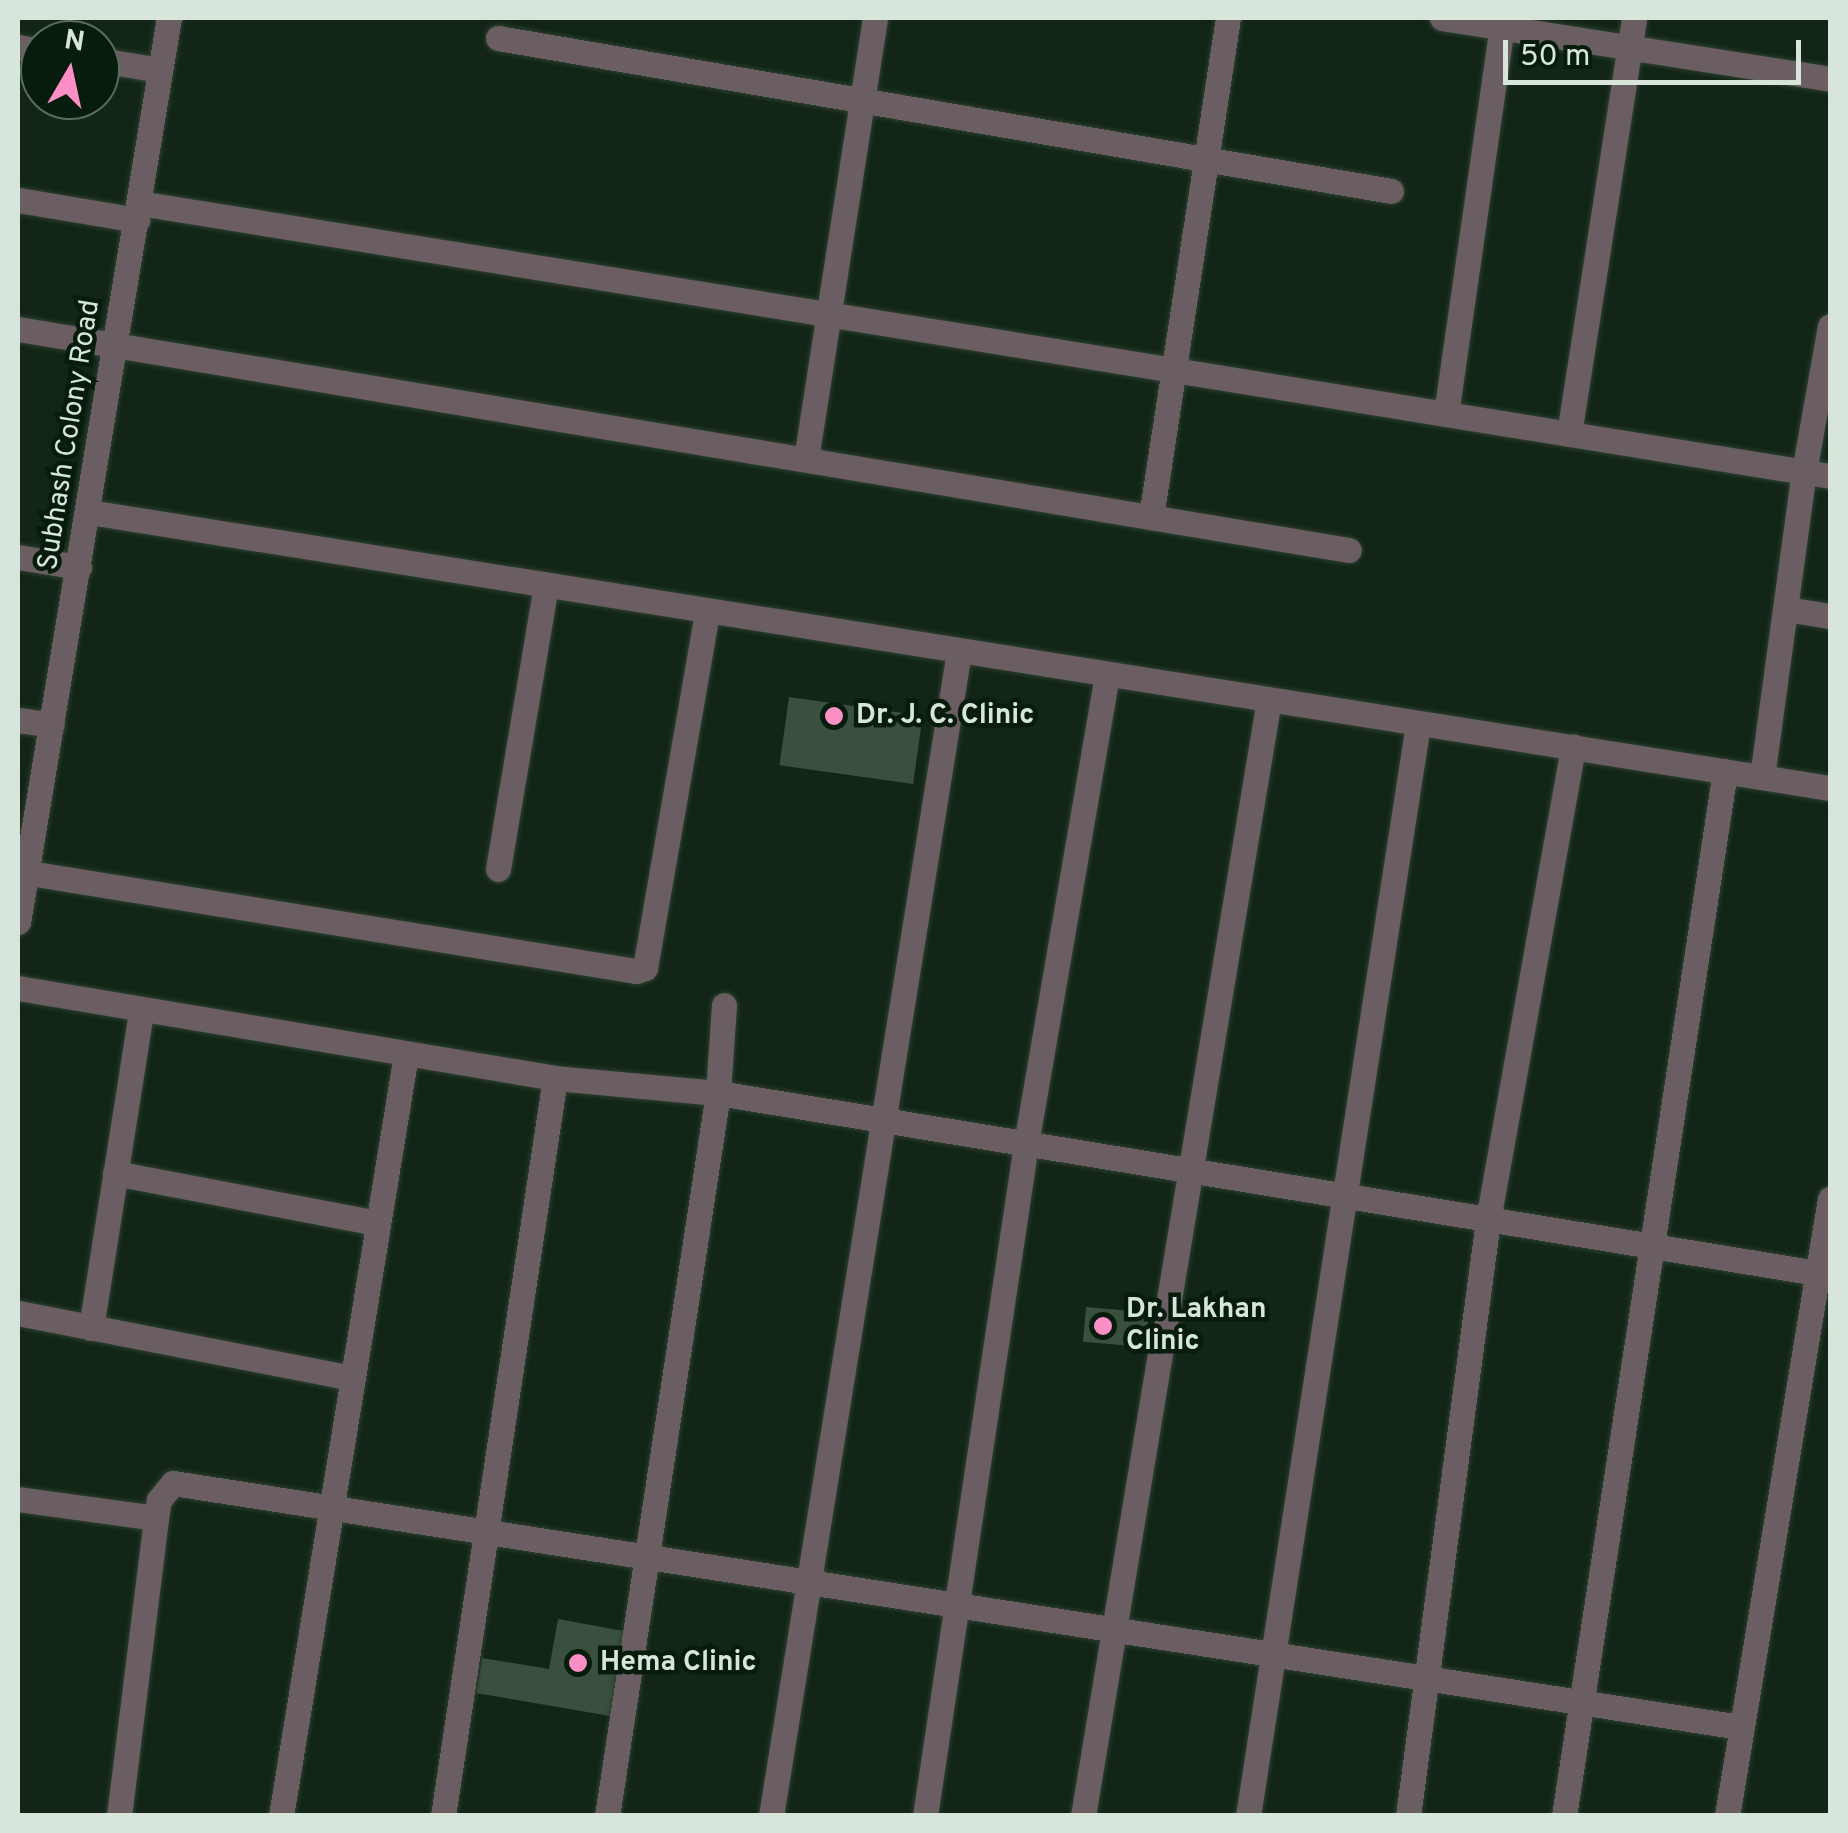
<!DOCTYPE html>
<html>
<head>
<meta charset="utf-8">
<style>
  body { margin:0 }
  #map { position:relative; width:1848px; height:1833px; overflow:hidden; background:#122516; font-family:Overpass,sans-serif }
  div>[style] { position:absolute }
  .building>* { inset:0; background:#3a503e; transform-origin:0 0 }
  .roads { filter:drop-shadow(0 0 2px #2e4031) drop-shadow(0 0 2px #2e4031) }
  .street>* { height:25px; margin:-12.5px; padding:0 12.5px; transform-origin:12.5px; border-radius:12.5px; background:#6a5e63 }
  .dots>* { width:28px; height:28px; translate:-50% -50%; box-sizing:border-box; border:5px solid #081c0d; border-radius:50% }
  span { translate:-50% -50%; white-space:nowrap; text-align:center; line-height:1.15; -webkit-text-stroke:9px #081c0d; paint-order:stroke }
  .street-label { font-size:28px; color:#d8e5da }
  .poi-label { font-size:28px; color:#d8e5da; font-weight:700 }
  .left { translate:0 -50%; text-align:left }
  .frame { position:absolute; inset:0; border:20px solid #d8e5da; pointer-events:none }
  .north { position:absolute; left:20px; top:20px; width:100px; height:100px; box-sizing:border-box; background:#081c0d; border:2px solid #5b6c5f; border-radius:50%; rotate:9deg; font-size:28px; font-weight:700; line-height:40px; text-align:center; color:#d8e5da }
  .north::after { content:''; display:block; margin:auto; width:35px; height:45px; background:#fb8fc5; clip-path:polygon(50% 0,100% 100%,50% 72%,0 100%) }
  .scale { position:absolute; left:1503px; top:40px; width:298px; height:45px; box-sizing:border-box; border:5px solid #d8e5da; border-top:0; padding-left:12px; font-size:30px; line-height:35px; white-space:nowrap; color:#d8e5da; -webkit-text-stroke:8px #081c0d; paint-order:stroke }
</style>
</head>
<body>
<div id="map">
  <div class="building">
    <i style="left:789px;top:697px;width:135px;height:69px;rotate:8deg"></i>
    <i style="left:1086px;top:1307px;width:63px;height:35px;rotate:5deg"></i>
    <i style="clip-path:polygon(558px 1619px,624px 1631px,610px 1716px,476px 1693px,482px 1658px,549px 1669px)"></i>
  </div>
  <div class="roads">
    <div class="street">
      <i style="left:1442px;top:18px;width:393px;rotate:8.9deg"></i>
      <i style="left:498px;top:38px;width:906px;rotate:9.72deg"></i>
      <i style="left:18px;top:47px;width:22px;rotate:10deg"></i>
      <i style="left:100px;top:60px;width:61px;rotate:9.5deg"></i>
      <i style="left:18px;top:200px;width:121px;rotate:9.5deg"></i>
      <i style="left:139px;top:203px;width:1713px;rotate:9.17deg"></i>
      <i style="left:18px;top:329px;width:1349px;rotate:9.43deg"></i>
      <i style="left:1446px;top:414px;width:400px;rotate:-81.8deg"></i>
      <i style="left:1569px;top:434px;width:421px;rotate:-81.1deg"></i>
      <i style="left:806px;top:459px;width:446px;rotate:-81.1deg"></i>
      <i style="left:89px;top:512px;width:1763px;rotate:9.01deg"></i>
      <i style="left:1151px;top:517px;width:505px;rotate:-81.23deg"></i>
      <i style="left:18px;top:557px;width:62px;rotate:9.3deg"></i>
      <i style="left:1786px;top:609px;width:45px;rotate:9deg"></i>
      <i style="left:18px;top:720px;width:34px;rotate:8deg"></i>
      <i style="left:1762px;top:777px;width:308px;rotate:-82.2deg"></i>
      <i style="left:1804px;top:472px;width:148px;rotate:-79.9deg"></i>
      <i style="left:498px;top:869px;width:288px;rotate:-80.4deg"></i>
      <i style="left:29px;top:873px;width:615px;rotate:9.17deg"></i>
      <i style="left:636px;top:971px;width:9px;rotate:-18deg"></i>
      <i style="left:645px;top:968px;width:362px;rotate:-80.1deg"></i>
      <i style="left:18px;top:922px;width:917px;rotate:-80.52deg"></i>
      <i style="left:18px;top:988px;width:544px;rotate:9.51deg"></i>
      <i style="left:555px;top:1078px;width:164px;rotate:5.3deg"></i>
      <i style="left:718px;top:1093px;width:1127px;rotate:9.3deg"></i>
      <i style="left:115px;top:1173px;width:267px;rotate:10.8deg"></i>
      <i style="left:18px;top:1313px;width:341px;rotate:11deg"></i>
      <i style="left:91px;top:1328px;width:320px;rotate:-81deg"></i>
      <i style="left:18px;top:1499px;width:139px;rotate:7.8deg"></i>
      <i style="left:119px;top:1816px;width:300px;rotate:-82.9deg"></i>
      <i style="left:156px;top:1518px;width:18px;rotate:-81deg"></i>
      <i style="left:159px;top:1500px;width:22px;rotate:-51deg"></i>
      <i style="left:173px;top:1483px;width:1586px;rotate:8.85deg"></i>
      <i style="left:281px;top:1816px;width:772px;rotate:-80.68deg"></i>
      <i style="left:443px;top:1816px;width:746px;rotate:-81.37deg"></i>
      <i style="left:607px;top:1816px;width:731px;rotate:-81.27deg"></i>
      <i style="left:718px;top:1093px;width:88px;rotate:-86.1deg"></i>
      <i style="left:771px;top:1816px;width:1180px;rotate:-80.83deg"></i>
      <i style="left:925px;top:1816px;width:680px;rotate:-81.45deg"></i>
      <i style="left:1026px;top:1144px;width:476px;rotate:-80.2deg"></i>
      <i style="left:1083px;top:1816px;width:1131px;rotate:-80.54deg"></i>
      <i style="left:1248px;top:1816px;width:1105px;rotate:-81.15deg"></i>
      <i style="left:1408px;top:1816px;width:601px;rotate:-82.35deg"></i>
      <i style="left:1488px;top:1220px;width:481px;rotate:-79.8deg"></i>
      <i style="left:1564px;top:1816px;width:1057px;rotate:-81.24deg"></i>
      <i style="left:1727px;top:1816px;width:626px;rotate:-80.52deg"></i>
    </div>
  </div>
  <div class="dots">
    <i style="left:834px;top:716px;background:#fb8fc5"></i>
    <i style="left:1103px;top:1326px;background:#fb8fc5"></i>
    <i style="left:578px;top:1663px;background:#fb8fc5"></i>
  </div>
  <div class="street-label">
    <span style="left:70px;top:435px;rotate:-81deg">Subhash Colony Road</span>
  </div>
  <div class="poi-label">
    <span class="left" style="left:856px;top:716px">Dr. J. C. Clinic</span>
    <span class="left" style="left:1126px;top:1326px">Dr. Lakhan<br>Clinic</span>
    <span class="left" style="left:600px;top:1663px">Hema Clinic</span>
  </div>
  <div class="frame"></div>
  <div class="north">N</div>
  <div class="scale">50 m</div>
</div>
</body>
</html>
